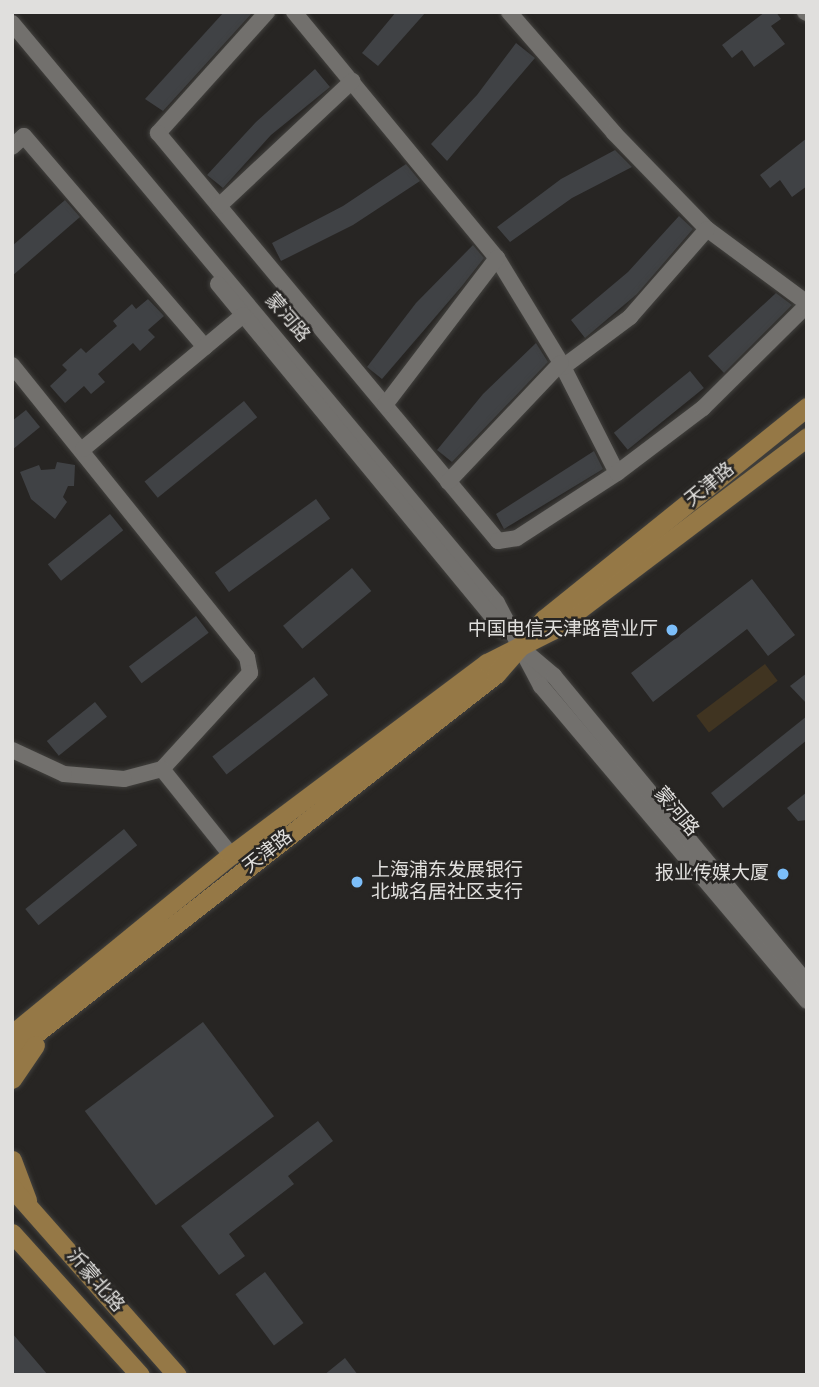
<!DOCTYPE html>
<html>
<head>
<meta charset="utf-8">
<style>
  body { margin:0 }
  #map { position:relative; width:819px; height:1387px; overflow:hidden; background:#272523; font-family:Signika,"Noto Sans SC",sans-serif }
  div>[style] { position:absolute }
  .green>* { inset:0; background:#403421; transform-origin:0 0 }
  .building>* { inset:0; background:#404245; transform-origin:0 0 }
  .roads { filter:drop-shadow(0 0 2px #42413e) drop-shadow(0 0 2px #42413e) }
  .minor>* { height:16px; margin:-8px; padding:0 8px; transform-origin:8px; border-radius:8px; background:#72706d }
  .major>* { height:19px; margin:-9.5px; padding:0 9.5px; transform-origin:9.5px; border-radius:9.5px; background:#957846 }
  .dots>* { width:19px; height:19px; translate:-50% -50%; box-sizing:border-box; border:4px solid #272523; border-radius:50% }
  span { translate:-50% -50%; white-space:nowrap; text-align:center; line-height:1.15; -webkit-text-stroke:5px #272523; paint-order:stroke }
  .street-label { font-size:19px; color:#e0dfdd }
  .poi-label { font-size:19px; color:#e0dfdd }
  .right { translate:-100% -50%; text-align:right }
  .left { translate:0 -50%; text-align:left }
  .frame { position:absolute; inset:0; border:14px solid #e0dfdd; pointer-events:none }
</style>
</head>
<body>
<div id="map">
  <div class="green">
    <i style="left:765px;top:664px;width:21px;height:86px;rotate:53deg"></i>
  </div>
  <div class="building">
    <i style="clip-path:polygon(224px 12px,253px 12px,163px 111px,145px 99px)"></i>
    <i style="clip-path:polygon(396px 12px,426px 12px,378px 66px,362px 53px)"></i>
    <i style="clip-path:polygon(765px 12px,776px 12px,781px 19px,771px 26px,785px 44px,754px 67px,742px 50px,732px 58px,722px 45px)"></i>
    <i style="clip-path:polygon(516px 43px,535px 58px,447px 161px,431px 144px,477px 95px)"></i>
    <i style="clip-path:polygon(315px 69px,330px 87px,271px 135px,223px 188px,207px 175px,256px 122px)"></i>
    <i style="clip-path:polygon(807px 138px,807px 186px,792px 197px,780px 180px,770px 188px,760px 175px)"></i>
    <i style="clip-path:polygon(615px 150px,632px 167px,572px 198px,510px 242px,497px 227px,561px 179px)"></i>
    <i style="clip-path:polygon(406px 164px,420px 181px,353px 225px,281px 261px,272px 243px,343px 206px)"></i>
    <i style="clip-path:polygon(65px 200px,80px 217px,12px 276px,12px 246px)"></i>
    <i style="clip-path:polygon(679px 216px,693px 229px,637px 294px,585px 338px,571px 320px,628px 272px)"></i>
    <i style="clip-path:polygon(473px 245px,484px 258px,462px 286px,382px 379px,367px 367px,416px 303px)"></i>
    <i style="clip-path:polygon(776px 293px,792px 305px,724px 373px,708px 356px)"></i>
    <i style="clip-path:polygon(148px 299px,164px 316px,148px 330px,155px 337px,140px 351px,133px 343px,98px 374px,105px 382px,91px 394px,84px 386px,65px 403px,50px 386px,67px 370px,62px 365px,81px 348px,86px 353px,117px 326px,113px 321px,132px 304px,136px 309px)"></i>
    <i style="clip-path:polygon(536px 343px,548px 362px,452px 462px,437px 450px,483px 394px)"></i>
    <i style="left:690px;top:371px;width:22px;height:98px;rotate:51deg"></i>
    <i style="left:244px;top:401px;width:21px;height:128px;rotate:51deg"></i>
    <i style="clip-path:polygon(26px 410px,40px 427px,12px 450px,12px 421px)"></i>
    <i style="clip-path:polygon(594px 451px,603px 469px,504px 529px,496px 514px)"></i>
    <i style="clip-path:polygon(57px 462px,75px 465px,74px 486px,68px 486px,63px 497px,67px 502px,55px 519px,31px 499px,20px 472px,39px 465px,41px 470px,55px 469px)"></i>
    <i style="left:316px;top:499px;width:24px;height:125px;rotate:54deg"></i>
    <i style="left:110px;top:514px;width:21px;height:80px;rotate:51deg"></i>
    <i style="left:352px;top:568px;width:30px;height:90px;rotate:50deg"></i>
    <i style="clip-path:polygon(752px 579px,795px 635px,768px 656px,747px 629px,653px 702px,631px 673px)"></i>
    <i style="left:196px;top:616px;width:21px;height:84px;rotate:53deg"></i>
    <i style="clip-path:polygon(807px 673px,807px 704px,790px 686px)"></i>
    <i style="left:314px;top:677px;width:23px;height:129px;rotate:52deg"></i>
    <i style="left:95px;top:702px;width:19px;height:62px;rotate:51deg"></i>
    <i style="clip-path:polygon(807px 716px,807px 740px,723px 808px,711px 793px)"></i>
    <i style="clip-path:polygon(807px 792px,807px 820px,798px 821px,787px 808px)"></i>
    <i style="left:124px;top:829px;width:21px;height:127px;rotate:51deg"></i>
    <i style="left:203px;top:1022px;width:118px;height:148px;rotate:53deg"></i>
    <i style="clip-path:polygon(318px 1121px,333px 1141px,288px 1176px,294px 1184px,229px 1234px,245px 1256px,219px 1275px,181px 1226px)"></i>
    <i style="left:265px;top:1272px;width:64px;height:37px;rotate:53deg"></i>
    <i style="clip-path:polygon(12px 1333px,48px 1375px,12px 1375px)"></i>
    <i style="clip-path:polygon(345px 1358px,358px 1375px,324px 1375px)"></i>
  </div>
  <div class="roads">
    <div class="minor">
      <i style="left:267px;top:12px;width:163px;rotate:132deg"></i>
      <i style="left:158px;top:133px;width:531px;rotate:50.19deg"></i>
      <i style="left:498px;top:541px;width:19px;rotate:-9deg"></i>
      <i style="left:517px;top:538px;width:119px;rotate:-33deg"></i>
      <i style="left:294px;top:12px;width:319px;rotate:50.5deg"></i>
      <i style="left:497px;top:258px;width:123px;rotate:58.6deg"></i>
      <i style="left:561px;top:363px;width:123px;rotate:63deg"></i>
      <i style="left:617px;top:473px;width:108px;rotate:-37.1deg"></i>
      <i style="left:703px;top:408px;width:146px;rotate:-44.7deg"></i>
      <i style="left:509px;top:12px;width:160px;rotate:49deg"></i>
      <i style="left:614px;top:133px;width:134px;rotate:45.9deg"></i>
      <i style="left:707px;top:229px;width:124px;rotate:36.5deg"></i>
      <i style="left:805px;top:12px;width:2px;rotate:27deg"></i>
      <i style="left:12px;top:23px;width:756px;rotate:50.1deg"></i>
      <i style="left:497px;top:603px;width:94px;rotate:62.1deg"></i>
      <i style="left:541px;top:686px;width:412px;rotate:49.8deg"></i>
      <i style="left:12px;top:147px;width:16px;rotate:-43deg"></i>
      <i style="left:24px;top:136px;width:278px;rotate:49.4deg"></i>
      <i style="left:219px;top:206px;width:183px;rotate:-43.2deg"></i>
      <i style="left:218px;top:284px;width:450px;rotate:50.5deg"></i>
      <i style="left:12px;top:365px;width:375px;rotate:51.2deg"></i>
      <i style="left:247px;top:657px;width:16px;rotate:79deg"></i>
      <i style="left:250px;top:673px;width:130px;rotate:132.5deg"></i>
      <i style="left:162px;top:769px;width:39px;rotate:165deg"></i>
      <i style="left:124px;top:779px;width:60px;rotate:-175.2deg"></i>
      <i style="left:64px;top:774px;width:57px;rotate:-155.2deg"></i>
      <i style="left:563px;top:367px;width:84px;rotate:-36.7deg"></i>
      <i style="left:630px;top:317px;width:117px;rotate:-48.8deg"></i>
      <i style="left:385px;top:405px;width:185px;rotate:-52.7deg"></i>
      <i style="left:83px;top:449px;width:209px;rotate:-39.9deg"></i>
      <i style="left:448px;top:482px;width:164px;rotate:-46.5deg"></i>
      <i style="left:528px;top:654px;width:34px;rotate:40deg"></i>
      <i style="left:554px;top:676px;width:398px;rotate:50.5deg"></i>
      <i style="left:162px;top:769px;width:110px;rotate:51.3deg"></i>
    </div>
    <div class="major">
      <i style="left:12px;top:1034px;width:283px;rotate:-39.3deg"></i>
      <i style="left:231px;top:855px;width:320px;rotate:-36.9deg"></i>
      <i style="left:487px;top:663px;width:73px;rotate:-26.9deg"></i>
      <i style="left:552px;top:630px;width:320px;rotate:-37.1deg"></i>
      <i style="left:12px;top:1052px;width:614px;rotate:-37.99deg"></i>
      <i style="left:496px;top:674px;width:73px;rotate:-48.9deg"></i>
      <i style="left:544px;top:619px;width:338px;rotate:-38.9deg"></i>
      <i style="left:12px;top:1079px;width:41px;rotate:-55.9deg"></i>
      <i style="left:12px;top:1160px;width:43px;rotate:69.4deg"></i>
      <i style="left:12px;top:1188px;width:249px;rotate:48.6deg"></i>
      <i style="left:12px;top:1233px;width:191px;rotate:48deg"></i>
    </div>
  </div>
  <div class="dots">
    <i style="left:672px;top:630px;background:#7cbef9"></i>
    <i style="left:783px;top:874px;background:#7cbef9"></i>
    <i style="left:357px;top:882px;background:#7cbef9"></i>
  </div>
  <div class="street-label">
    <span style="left:287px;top:318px;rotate:50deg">蒙河路</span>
    <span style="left:710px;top:485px;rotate:-39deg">天津路</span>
    <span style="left:676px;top:812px;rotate:50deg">蒙河路</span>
    <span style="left:268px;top:852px;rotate:-38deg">天津路</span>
    <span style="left:95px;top:1281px;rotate:49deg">沂蒙北路</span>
  </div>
  <div class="poi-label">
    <span class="right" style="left:658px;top:630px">中国电信天津路营业厅</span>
    <span class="left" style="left:371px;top:882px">上海浦东发展银行<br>北城名居社区支行</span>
    <span class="right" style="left:769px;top:874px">报业传媒大厦</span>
  </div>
  <div class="frame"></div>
</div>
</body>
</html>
